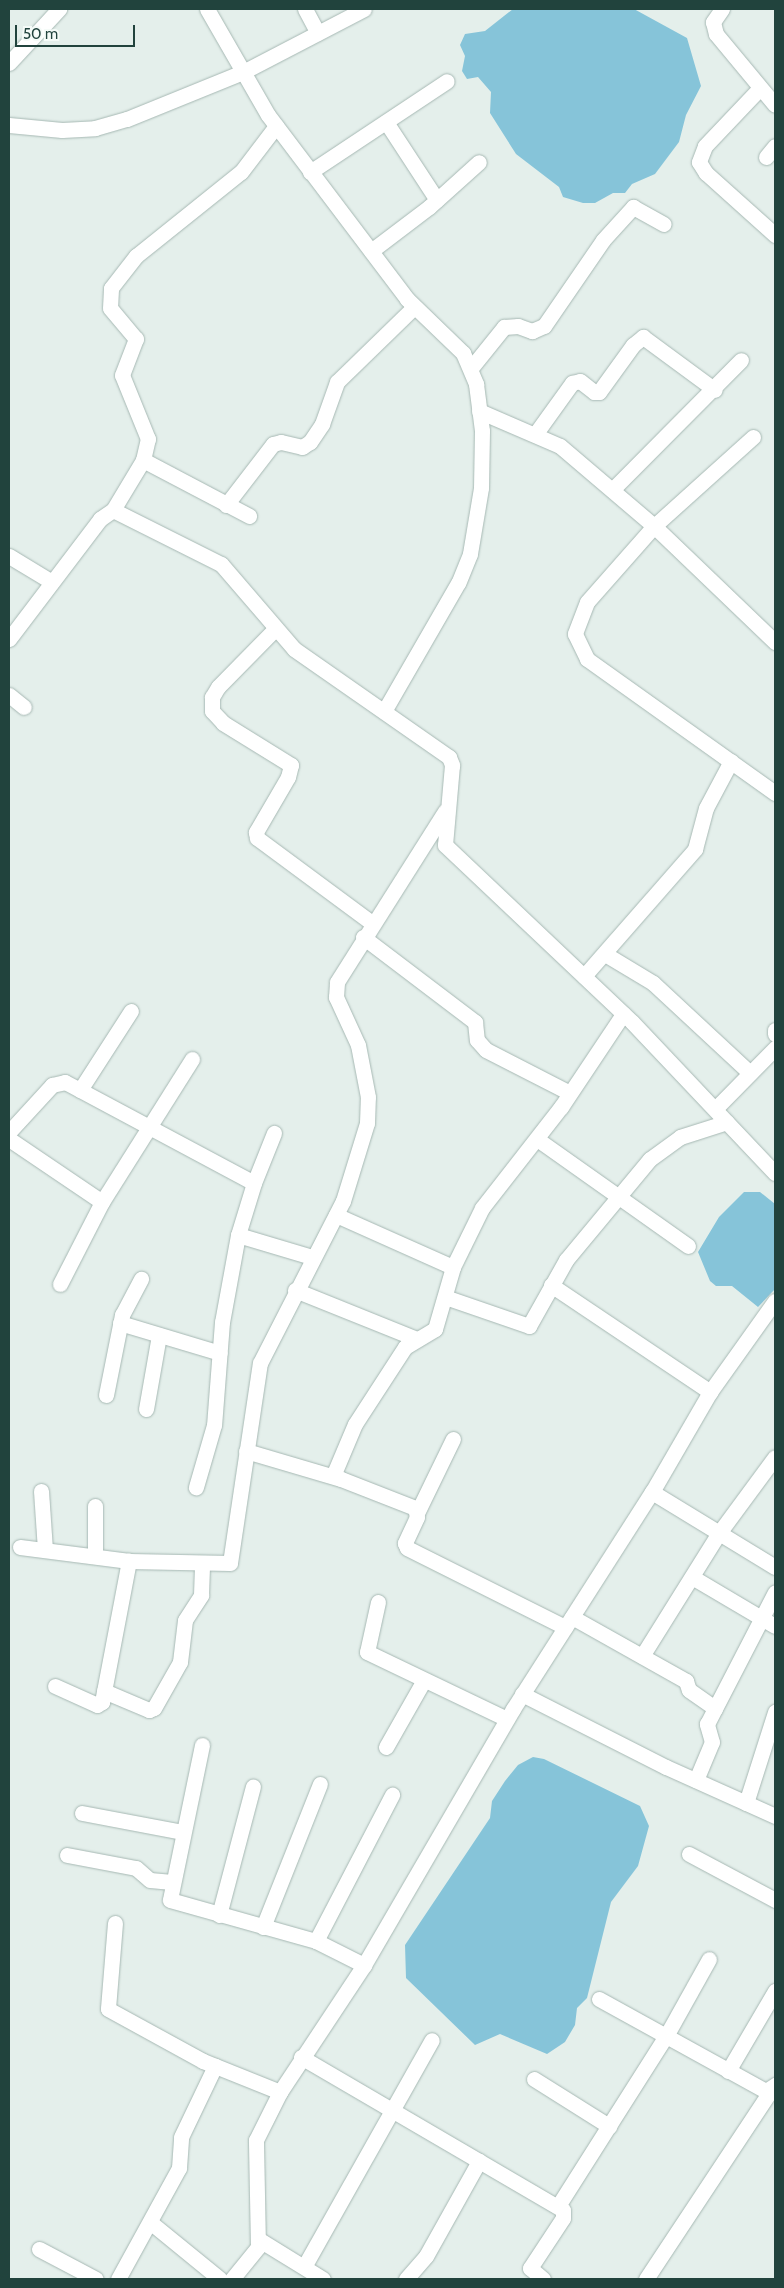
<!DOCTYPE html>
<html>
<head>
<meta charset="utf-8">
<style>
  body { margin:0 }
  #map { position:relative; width:784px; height:2288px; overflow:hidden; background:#e4efeb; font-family:Cabin,sans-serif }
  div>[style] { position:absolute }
  .water>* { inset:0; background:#86c4d9 }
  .roads { filter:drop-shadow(0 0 1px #a6b8b3) drop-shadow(0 0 1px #a6b8b3) }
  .street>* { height:15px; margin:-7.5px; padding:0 7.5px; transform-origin:7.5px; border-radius:7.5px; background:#fff }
  .secondary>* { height:15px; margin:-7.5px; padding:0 7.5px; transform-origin:7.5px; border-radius:7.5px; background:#fff }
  span { translate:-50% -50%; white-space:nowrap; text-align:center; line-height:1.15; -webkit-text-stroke:4px #f5fbf8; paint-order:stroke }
  .frame { position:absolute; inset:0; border:10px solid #21433d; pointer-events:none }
  .scale { position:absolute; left:15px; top:25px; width:120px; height:22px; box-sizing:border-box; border:2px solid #21433d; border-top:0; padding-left:6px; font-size:15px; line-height:18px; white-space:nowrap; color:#21433d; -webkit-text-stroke:4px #f5fbf8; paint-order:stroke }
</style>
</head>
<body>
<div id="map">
  <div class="water">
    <i style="clip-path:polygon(513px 9px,634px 9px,687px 38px,701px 86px,686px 115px,679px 142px,655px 174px,632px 184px,625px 193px,613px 193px,595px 203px,583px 203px,563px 197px,559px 187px,516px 154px,490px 113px,491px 92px,478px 77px,467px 79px,462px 71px,465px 56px,460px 45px,465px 34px,485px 31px)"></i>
    <i style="clip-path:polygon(744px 1192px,760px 1192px,775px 1204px,775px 1289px,758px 1307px,732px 1286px,716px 1286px,710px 1281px,698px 1252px,719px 1217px)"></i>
    <i style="clip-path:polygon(533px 1757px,544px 1759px,640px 1806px,649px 1826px,638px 1866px,611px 1902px,587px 1998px,577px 2008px,575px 2025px,565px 2042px,547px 2054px,500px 2034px,475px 2045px,406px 1978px,405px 1945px,490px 1818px,492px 1801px,505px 1781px,518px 1765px)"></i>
  </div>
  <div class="roads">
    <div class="street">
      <i style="left:207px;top:9px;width:122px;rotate:60.1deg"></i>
      <i style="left:268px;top:115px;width:231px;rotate:52.9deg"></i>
      <i style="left:407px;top:299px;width:78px;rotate:44deg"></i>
      <i style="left:463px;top:353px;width:34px;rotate:67deg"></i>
      <i style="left:476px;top:384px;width:47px;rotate:82.7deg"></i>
      <i style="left:482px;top:431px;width:57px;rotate:91deg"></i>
      <i style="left:481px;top:488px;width:67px;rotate:99.5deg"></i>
      <i style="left:470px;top:554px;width:31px;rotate:112deg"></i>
      <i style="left:458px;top:583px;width:148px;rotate:120deg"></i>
      <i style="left:305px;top:9px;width:27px;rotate:62deg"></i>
      <i style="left:722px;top:9px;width:16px;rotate:125deg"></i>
      <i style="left:713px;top:22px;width:12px;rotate:76deg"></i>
      <i style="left:716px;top:34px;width:92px;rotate:50.3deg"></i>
      <i style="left:9px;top:63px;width:74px;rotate:-47.2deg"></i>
      <i style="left:760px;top:88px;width:80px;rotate:133.5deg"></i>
      <i style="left:705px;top:146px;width:17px;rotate:111deg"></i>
      <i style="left:699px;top:162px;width:13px;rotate:58deg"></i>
      <i style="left:706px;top:173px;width:93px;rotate:41.9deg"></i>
      <i style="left:386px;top:122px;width:93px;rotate:56.8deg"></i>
      <i style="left:766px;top:157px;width:14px;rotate:-51deg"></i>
      <i style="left:310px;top:172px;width:164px;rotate:-33.6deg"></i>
      <i style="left:371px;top:251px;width:73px;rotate:-37.2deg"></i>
      <i style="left:429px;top:207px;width:67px;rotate:-42deg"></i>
      <i style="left:471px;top:368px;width:53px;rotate:-51.2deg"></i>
      <i style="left:504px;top:327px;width:14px;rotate:-4deg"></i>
      <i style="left:518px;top:326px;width:15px;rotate:20deg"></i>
      <i style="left:532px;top:331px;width:13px;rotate:-23deg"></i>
      <i style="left:544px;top:326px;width:104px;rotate:-55.5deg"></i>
      <i style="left:603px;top:240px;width:45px;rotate:-47.7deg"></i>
      <i style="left:633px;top:207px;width:35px;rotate:29deg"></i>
      <i style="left:479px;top:411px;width:88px;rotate:23.4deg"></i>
      <i style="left:560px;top:446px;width:123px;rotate:40.4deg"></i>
      <i style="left:654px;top:526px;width:168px;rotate:43.8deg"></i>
      <i style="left:536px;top:433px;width:62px;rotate:-54.2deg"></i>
      <i style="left:572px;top:383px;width:8px;rotate:-14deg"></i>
      <i style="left:580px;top:381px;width:18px;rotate:38deg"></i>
      <i style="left:594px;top:392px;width:5px"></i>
      <i style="left:599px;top:392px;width:58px;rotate:-54.1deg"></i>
      <i style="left:633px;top:345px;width:13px;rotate:-39deg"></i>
      <i style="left:643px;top:337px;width:89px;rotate:36.4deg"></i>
      <i style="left:753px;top:437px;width:133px;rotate:138deg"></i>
      <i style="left:654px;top:526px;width:101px;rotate:131.4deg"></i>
      <i style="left:587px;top:602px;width:34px;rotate:111deg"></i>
      <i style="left:575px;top:634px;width:28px;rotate:64deg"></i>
      <i style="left:587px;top:659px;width:231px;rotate:35.5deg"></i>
      <i style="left:143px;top:460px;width:120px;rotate:27.8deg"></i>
      <i style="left:612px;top:490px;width:183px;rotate:-45.2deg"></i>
      <i style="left:226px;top:505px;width:77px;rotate:-52.4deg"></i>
      <i style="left:273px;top:444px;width:8px;rotate:-14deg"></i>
      <i style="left:281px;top:442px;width:22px;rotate:13deg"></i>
      <i style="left:302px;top:447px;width:9px;rotate:-32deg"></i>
      <i style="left:310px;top:442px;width:22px;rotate:-56deg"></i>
      <i style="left:322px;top:424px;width:45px;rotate:-70.3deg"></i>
      <i style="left:337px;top:382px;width:107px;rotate:-44.2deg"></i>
      <i style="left:113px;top:510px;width:58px;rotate:-59deg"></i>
      <i style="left:143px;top:460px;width:22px;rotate:-77deg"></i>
      <i style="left:148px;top:439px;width:69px;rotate:-112.1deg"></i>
      <i style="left:122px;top:375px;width:39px;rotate:-69deg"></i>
      <i style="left:136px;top:339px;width:40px;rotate:-130deg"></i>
      <i style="left:110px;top:308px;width:20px;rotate:-87deg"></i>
      <i style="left:111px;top:288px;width:41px;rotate:-52deg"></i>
      <i style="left:136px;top:256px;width:134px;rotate:-38.7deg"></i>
      <i style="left:241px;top:172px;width:58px;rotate:-52.7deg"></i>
      <i style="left:9px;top:556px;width:50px;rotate:31.2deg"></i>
      <i style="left:275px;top:629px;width:81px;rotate:134.5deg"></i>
      <i style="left:218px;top:687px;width:12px;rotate:121deg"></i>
      <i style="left:212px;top:697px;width:14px;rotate:90deg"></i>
      <i style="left:212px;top:711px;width:16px;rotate:47deg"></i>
      <i style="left:223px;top:723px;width:80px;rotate:31.7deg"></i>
      <i style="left:291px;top:765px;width:12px;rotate:104deg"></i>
      <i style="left:288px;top:777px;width:64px;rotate:120.2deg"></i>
      <i style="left:256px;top:832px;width:6px;rotate:81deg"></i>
      <i style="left:257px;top:838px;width:143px;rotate:36.5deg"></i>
      <i style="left:9px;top:639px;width:151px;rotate:-52.8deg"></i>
      <i style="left:100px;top:519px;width:16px;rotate:-35deg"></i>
      <i style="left:113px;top:510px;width:121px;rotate:26.6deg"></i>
      <i style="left:221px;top:564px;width:112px;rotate:49.3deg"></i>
      <i style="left:294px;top:649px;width:189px;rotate:34.9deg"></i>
      <i style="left:449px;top:757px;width:9px;rotate:69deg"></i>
      <i style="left:452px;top:765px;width:80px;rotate:95deg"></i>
      <i style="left:445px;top:845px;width:257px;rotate:43.4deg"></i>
      <i style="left:632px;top:1022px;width:208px;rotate:46.6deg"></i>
      <i style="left:9px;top:695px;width:19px;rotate:39deg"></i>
      <i style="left:363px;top:937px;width:141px;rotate:37.2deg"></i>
      <i style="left:475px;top:1022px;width:18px;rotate:84deg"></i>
      <i style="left:477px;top:1040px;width:13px;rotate:48deg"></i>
      <i style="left:486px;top:1050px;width:94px;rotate:27.1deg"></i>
      <i style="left:605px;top:954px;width:56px;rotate:31.1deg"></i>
      <i style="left:653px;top:983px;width:132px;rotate:42.9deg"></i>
      <i style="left:584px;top:976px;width:169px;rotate:-48.8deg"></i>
      <i style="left:695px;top:849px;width:42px;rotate:-75deg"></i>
      <i style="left:706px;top:808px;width:53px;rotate:-62deg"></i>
      <i style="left:775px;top:1030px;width:4px;rotate:90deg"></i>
      <i style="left:80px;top:1090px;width:94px;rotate:-57.2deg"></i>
      <i style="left:715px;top:1109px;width:86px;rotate:-45.5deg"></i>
      <i style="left:9px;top:1132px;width:64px;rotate:-47.5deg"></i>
      <i style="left:52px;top:1085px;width:13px;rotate:-13deg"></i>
      <i style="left:65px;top:1082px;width:214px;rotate:28.1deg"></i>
      <i style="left:254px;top:1183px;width:54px;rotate:107.1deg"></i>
      <i style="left:238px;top:1235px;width:88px;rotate:100.4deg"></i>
      <i style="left:222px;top:1322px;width:103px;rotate:94.4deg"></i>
      <i style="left:214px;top:1425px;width:65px;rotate:106.2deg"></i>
      <i style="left:9px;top:1139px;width:112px;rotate:34.1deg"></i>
      <i style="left:537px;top:1139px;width:185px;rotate:35.3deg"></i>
      <i style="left:254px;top:1183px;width:54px;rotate:-68.2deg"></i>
      <i style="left:336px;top:1215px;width:128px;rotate:24deg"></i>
      <i style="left:238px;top:1235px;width:77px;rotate:16.6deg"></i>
      <i style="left:60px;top:1284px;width:92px;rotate:-62.9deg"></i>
      <i style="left:102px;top:1202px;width:169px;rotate:-57.8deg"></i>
      <i style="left:551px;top:1285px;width:192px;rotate:33.9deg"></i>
      <i style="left:295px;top:1290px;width:131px;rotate:21.9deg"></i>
      <i style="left:445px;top:1297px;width:89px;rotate:19deg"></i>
      <i style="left:529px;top:1326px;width:76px;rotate:-60.7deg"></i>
      <i style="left:566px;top:1260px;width:131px;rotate:-50.3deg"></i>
      <i style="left:650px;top:1159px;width:37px;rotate:-36deg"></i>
      <i style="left:680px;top:1137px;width:49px;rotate:-17.7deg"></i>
      <i style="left:120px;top:1323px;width:104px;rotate:16.7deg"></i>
      <i style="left:106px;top:1395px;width:82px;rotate:-78.7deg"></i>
      <i style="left:122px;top:1315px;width:41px;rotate:-62.2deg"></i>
      <i style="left:146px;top:1409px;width:75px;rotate:-80deg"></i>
      <i style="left:246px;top:1451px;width:99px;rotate:16.4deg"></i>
      <i style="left:341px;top:1479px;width:79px;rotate:21.4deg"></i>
      <i style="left:415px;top:1508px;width:9px;rotate:77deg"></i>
      <i style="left:417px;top:1517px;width:29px;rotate:115deg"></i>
      <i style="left:405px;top:1543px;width:5px;rotate:68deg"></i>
      <i style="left:407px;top:1548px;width:177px;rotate:26.6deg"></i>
      <i style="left:333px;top:1476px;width:56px;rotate:-67.1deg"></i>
      <i style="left:355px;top:1424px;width:92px;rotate:-57deg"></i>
      <i style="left:405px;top:1347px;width:35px;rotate:-31deg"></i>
      <i style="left:435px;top:1329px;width:65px;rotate:-73.8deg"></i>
      <i style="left:453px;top:1267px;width:66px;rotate:-63.8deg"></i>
      <i style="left:482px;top:1208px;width:128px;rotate:-52deg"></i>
      <i style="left:561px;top:1107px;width:112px;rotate:-56.3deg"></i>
      <i style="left:41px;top:1491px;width:59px;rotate:86.1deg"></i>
      <i style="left:652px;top:1492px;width:144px;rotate:31.4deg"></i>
      <i style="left:95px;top:1506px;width:50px;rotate:90deg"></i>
      <i style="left:418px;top:1511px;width:80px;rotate:-64.1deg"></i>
      <i style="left:20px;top:1547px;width:110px;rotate:7.3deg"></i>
      <i style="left:129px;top:1561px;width:101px;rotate:1.1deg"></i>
      <i style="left:230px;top:1563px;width:202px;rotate:-81.5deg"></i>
      <i style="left:260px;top:1363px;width:182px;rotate:-62.9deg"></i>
      <i style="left:343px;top:1201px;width:82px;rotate:-72.9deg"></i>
      <i style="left:367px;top:1123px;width:26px;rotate:-88deg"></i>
      <i style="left:368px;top:1097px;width:53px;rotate:-100.9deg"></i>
      <i style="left:358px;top:1045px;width:53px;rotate:-114.6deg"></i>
      <i style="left:336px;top:997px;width:15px;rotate:-86deg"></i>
      <i style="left:337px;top:982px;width:202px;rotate:-57.7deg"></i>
      <i style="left:692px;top:1577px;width:96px;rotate:30.6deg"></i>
      <i style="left:378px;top:1602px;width:51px;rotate:102.4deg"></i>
      <i style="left:367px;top:1652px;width:155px;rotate:25.6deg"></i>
      <i style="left:572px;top:1617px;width:131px;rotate:29.3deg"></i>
      <i style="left:686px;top:1681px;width:9px;rotate:72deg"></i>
      <i style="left:689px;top:1690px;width:32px;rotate:35deg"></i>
      <i style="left:642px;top:1656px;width:145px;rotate:-58deg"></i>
      <i style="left:719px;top:1533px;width:94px;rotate:-53.6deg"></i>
      <i style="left:55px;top:1686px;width:46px;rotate:24.3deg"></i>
      <i style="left:97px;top:1705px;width:6px;rotate:-31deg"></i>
      <i style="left:102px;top:1702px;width:144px;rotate:-79.2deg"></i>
      <i style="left:104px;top:1691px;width:49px;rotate:22.9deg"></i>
      <i style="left:149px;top:1710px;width:5px;rotate:-22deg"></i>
      <i style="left:154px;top:1708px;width:53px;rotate:-60.5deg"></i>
      <i style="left:180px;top:1662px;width:42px;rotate:-83.2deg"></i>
      <i style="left:185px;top:1620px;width:30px;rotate:-57deg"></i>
      <i style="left:201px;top:1595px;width:31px;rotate:-88deg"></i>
      <i style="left:522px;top:1694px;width:161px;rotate:26.9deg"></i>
      <i style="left:666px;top:1767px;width:120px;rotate:24.2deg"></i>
      <i style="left:202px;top:1745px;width:158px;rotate:101.7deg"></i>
      <i style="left:170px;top:1900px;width:152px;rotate:15.7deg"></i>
      <i style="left:316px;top:1941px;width:54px;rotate:26.6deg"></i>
      <i style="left:386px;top:1747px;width:77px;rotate:-60.4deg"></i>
      <i style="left:696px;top:1780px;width:41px;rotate:-67.2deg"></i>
      <i style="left:712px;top:1742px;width:19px;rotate:-106deg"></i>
      <i style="left:707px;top:1724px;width:148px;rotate:-62.7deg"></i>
      <i style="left:746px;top:1803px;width:96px;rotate:-72.3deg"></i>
      <i style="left:82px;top:1813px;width:103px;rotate:10.7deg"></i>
      <i style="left:689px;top:1854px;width:98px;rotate:28.1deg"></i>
      <i style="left:67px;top:1855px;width:70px;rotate:10.7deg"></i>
      <i style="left:136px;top:1868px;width:18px;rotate:41deg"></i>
      <i style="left:150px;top:1880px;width:22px;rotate:5deg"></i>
      <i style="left:219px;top:1915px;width:133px;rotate:-75.2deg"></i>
      <i style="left:115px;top:1923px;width:86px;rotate:94.7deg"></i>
      <i style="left:108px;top:2009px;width:108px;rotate:28.7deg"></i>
      <i style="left:203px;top:2061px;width:83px;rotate:21.9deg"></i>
      <i style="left:263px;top:1927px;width:154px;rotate:-68.3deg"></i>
      <i style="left:316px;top:1941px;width:165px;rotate:-62.5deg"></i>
      <i style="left:599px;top:1999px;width:191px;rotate:28.9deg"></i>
      <i style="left:766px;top:2091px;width:11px;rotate:-34deg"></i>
      <i style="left:301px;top:2057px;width:303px;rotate:30.3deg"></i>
      <i style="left:563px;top:2210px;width:8px;rotate:90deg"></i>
      <i style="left:563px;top:2218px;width:60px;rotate:123.4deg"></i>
      <i style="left:530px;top:2268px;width:17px;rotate:40deg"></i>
      <i style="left:728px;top:2071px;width:93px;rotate:-59.6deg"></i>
      <i style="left:534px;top:2079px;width:89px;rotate:32.1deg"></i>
      <i style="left:558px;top:2206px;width:201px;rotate:-57.6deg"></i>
      <i style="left:666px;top:2036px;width:88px;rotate:-60.8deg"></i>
      <i style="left:150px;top:2222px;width:90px;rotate:39.2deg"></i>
      <i style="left:258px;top:2239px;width:76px;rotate:31.6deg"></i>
      <i style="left:39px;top:2249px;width:64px;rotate:27.8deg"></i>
      <i style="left:305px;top:2265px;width:258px;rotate:-60.6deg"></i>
      <i style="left:118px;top:2279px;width:127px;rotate:-61.2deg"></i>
      <i style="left:179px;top:2168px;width:31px;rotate:-86deg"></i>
      <i style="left:181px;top:2137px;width:79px;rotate:-64.4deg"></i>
      <i style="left:232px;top:2279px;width:41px;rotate:-50.9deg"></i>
      <i style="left:258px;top:2247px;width:107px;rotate:-91.1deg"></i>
      <i style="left:256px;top:2140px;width:54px;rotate:-63.4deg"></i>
      <i style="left:280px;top:2092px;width:152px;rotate:-56.5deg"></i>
      <i style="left:364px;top:1965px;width:296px;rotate:-59.8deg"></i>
      <i style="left:513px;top:1709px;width:258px;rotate:-57.4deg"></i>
      <i style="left:652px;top:1492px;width:116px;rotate:-59.9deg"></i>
      <i style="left:710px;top:1392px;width:112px;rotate:-54.5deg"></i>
      <i style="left:406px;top:2279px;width:30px;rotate:-49deg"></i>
      <i style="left:426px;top:2256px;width:109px;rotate:-60.8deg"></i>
      <i style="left:646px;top:2279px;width:227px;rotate:-56.5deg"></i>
    </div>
    <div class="secondary">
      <i style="left:9px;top:125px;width:53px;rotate:5.4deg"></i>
      <i style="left:62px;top:130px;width:33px;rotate:-3deg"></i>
      <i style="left:95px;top:128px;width:33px;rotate:-16deg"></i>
      <i style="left:127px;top:119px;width:127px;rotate:-22.1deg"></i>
      <i style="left:245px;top:71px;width:134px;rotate:-27.5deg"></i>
    </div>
  </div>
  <div class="frame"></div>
  <div class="scale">50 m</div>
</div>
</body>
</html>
